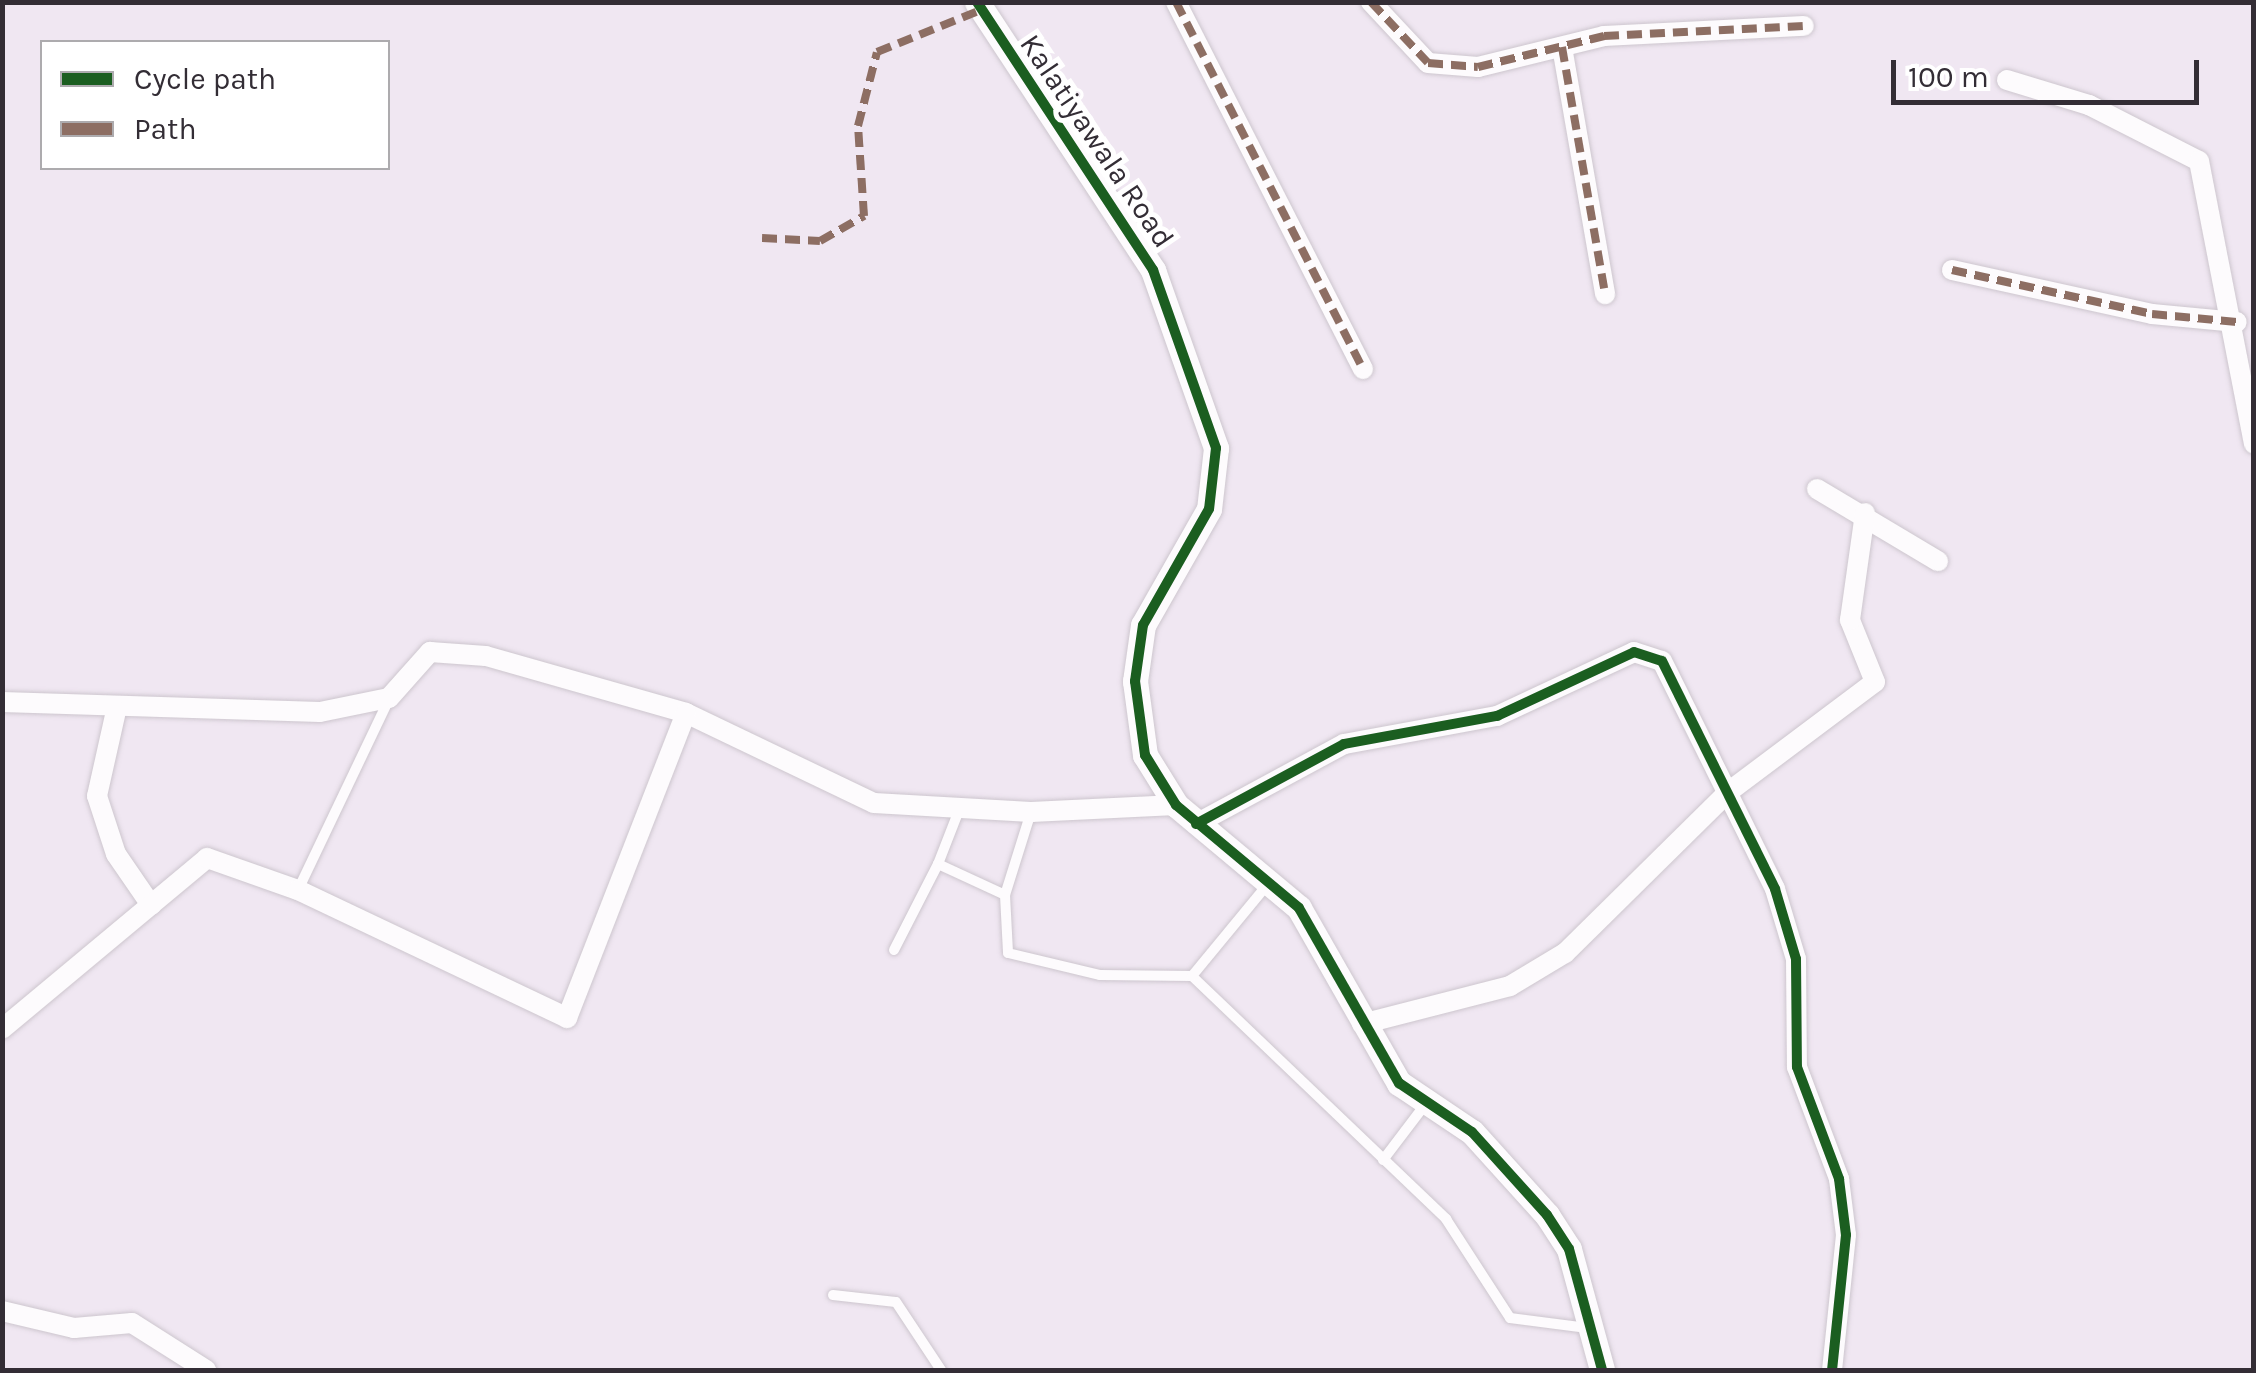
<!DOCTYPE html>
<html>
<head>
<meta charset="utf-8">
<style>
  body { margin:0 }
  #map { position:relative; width:2256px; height:1373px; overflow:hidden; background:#f0e7f2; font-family:Karla,sans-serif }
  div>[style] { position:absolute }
  .roads { filter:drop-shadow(0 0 2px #cdc6ce) drop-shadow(0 0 2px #cdc6ce) }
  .service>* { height:10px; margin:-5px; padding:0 5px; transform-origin:5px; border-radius:5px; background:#fdfbfd }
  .minor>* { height:20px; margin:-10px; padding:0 10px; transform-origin:10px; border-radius:10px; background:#fdfbfd }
  .tertiary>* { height:25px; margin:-12.5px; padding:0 12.5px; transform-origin:12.5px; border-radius:12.5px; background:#fdfbfd }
  .quiet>* { height:8px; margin-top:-4px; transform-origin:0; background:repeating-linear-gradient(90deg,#8d6e63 0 15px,transparent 0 23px) }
  .cycleway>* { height:10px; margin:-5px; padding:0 5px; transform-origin:5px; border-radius:5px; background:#1b5e20 }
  span { translate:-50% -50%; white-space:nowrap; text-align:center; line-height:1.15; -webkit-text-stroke:10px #fff; paint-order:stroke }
  .street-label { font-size:30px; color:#332d35 }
  .frame { position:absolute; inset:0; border:5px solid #332d35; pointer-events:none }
  .legend { position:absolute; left:40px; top:40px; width:350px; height:130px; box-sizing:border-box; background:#fff; border:2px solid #adabae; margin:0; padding:12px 18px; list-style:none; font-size:30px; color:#332d35 }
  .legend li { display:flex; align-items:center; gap:20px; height:50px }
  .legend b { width:50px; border:2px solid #adabae }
  .scale { position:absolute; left:1891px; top:60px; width:308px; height:45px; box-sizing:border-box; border:5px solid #332d35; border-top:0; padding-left:12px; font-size:30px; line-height:35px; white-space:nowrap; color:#332d35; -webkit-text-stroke:8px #fff; paint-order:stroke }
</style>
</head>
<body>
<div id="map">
  <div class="roads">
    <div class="service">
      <i style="left:961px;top:805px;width:63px;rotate:111.3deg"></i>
      <i style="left:938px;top:864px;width:74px;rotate:24.8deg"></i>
      <i style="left:1005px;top:895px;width:58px;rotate:87deg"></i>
      <i style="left:1008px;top:953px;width:95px;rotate:13.4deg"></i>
      <i style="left:1100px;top:975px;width:92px;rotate:0.6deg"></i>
      <i style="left:1192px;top:976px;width:352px;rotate:43.7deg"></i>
      <i style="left:1446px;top:1219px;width:118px;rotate:57.1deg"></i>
      <i style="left:1510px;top:1318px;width:78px;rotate:7.4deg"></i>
      <i style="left:298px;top:890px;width:212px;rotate:-64.5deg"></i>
      <i style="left:1005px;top:895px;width:87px;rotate:-72.6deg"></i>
      <i style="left:894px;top:950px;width:97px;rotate:-62.9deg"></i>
      <i style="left:1192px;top:976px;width:118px;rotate:-50.5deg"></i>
      <i style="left:1383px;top:1160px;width:73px;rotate:-52.8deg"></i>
      <i style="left:833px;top:1295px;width:63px;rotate:6.3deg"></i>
      <i style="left:896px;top:1302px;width:82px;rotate:56.5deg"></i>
    </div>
    <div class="minor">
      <i style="left:1176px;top:2px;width:412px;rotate:63deg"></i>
      <i style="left:1371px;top:2px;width:83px;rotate:46.9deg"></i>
      <i style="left:1428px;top:63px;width:50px;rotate:4.6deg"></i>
      <i style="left:1478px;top:67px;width:130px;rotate:-13.8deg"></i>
      <i style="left:1604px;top:36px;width:200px;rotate:-2.9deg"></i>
      <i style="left:1562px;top:47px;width:251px;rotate:80.1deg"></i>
      <i style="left:2007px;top:80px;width:86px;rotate:17deg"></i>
      <i style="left:2089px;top:105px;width:123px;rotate:27deg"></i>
      <i style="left:2199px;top:161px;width:288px;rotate:79deg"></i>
      <i style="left:1952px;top:270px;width:205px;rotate:12.4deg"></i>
      <i style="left:2152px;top:314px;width:85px;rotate:5.4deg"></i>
      <i style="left:1817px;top:489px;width:141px;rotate:30.8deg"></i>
      <i style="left:2px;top:702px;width:318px;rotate:1.8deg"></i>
      <i style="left:320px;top:712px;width:70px;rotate:-11.5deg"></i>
      <i style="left:389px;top:698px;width:62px;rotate:-48.3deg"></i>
      <i style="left:430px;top:652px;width:56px;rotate:4.1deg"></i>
      <i style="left:486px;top:656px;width:208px;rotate:15.9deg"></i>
      <i style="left:686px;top:713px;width:208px;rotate:25.6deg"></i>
      <i style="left:874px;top:803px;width:157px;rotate:3.3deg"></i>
      <i style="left:1031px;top:812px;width:145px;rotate:-2.8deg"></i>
      <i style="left:116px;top:711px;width:87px;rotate:102.6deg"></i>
      <i style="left:97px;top:796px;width:61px;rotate:71.9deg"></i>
      <i style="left:116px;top:854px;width:62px;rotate:55.5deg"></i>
      <i style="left:1196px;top:824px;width:168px;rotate:-28.4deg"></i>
      <i style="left:1344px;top:744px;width:156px;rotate:-10.4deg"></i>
      <i style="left:1497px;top:716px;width:151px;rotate:-25deg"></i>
      <i style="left:1634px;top:652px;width:29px;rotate:18deg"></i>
      <i style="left:1662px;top:661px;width:254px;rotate:63.6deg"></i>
      <i style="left:1775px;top:889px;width:73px;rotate:73.3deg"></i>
      <i style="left:1796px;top:959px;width:108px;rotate:89.5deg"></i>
      <i style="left:1797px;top:1067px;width:120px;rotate:69.4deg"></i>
      <i style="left:1839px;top:1179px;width:56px;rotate:82.9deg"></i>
      <i style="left:1846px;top:1235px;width:136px;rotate:95.9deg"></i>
      <i style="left:1362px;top:1024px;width:153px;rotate:-14.4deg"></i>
      <i style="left:1510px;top:986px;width:64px;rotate:-31deg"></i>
      <i style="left:1565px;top:953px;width:228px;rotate:-44.6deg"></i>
      <i style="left:1727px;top:793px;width:185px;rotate:-36.9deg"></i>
      <i style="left:1875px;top:682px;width:67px;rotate:-112deg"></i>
      <i style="left:1850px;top:620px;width:108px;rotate:-82deg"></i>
      <i style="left:2px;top:1029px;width:267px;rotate:-39.8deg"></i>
      <i style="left:207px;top:858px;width:96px;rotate:19.4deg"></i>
      <i style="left:298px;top:890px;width:298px;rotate:25.4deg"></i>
      <i style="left:567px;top:1018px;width:327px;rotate:-68.7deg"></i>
      <i style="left:2px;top:1311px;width:74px;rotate:13.3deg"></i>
      <i style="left:74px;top:1328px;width:58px;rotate:-4.9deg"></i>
      <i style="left:132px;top:1323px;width:88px;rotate:32.4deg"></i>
    </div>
    <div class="tertiary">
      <i style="left:977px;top:2px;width:321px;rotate:56.7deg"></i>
      <i style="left:1153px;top:270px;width:189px;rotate:70.5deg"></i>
      <i style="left:1216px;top:448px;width:61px;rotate:96.5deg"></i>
      <i style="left:1209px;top:509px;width:133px;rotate:119.6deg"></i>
      <i style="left:1143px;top:625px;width:57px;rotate:98.1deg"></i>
      <i style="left:1135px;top:681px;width:75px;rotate:82.3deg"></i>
      <i style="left:1145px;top:755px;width:59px;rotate:58.2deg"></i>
      <i style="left:1176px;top:805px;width:160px;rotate:39.9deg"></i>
      <i style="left:1299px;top:908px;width:202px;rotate:60.3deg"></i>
      <i style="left:1399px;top:1083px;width:88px;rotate:33.9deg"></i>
      <i style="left:1472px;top:1132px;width:112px;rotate:47.9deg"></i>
      <i style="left:1547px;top:1215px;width:40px;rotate:57.1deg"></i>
      <i style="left:1569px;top:1249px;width:125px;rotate:74.7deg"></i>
    </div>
  </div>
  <div class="quiet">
    <i style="left:1176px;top:2px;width:412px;rotate:63deg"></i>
    <i style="left:1371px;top:2px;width:83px;rotate:46.9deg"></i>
    <i style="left:1428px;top:63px;width:50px;rotate:4.6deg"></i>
    <i style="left:1478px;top:67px;width:130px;rotate:-13.8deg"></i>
    <i style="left:1604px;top:36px;width:200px;rotate:-2.9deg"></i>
    <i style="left:1562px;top:47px;width:251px;rotate:80.1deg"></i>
    <i style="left:762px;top:238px;width:58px;rotate:3deg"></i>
    <i style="left:820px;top:241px;width:51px;rotate:-29.6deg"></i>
    <i style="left:864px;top:216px;width:90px;rotate:-93.8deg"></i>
    <i style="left:858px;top:126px;width:76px;rotate:-75.6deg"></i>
    <i style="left:877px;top:52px;width:112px;rotate:-22deg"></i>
    <i style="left:1952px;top:270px;width:205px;rotate:12.4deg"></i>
    <i style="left:2152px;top:314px;width:85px;rotate:5.4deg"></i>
  </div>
  <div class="cycleway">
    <i style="left:977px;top:2px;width:321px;rotate:56.7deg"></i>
    <i style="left:1153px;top:270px;width:189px;rotate:70.5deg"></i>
    <i style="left:1216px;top:448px;width:61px;rotate:96.5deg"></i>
    <i style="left:1209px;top:509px;width:133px;rotate:119.6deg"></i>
    <i style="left:1143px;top:625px;width:57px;rotate:98.1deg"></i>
    <i style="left:1135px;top:681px;width:75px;rotate:82.3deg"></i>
    <i style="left:1145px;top:755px;width:59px;rotate:58.2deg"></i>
    <i style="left:1176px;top:805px;width:160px;rotate:39.9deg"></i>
    <i style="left:1299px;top:908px;width:202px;rotate:60.3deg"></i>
    <i style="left:1399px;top:1083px;width:88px;rotate:33.9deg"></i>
    <i style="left:1472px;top:1132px;width:112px;rotate:47.9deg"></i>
    <i style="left:1547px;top:1215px;width:40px;rotate:57.1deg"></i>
    <i style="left:1569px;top:1249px;width:125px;rotate:74.7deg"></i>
    <i style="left:1196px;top:824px;width:168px;rotate:-28.4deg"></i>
    <i style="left:1344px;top:744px;width:156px;rotate:-10.4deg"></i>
    <i style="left:1497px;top:716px;width:151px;rotate:-25deg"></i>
    <i style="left:1634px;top:652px;width:29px;rotate:18deg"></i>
    <i style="left:1662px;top:661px;width:254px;rotate:63.6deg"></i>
    <i style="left:1775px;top:889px;width:73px;rotate:73.3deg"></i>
    <i style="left:1796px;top:959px;width:108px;rotate:89.5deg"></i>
    <i style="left:1797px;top:1067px;width:120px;rotate:69.4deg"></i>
    <i style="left:1839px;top:1179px;width:56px;rotate:82.9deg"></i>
    <i style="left:1846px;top:1235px;width:136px;rotate:95.9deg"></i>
  </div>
  <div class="street-label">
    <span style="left:1097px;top:141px;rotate:56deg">Kalatiyawala Road</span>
  </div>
  <div class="frame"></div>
  <ul class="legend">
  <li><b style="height:12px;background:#1b5e20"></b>Cycle path</li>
  <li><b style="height:12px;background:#8d6e63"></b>Path</li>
  </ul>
  <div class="scale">100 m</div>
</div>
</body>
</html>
